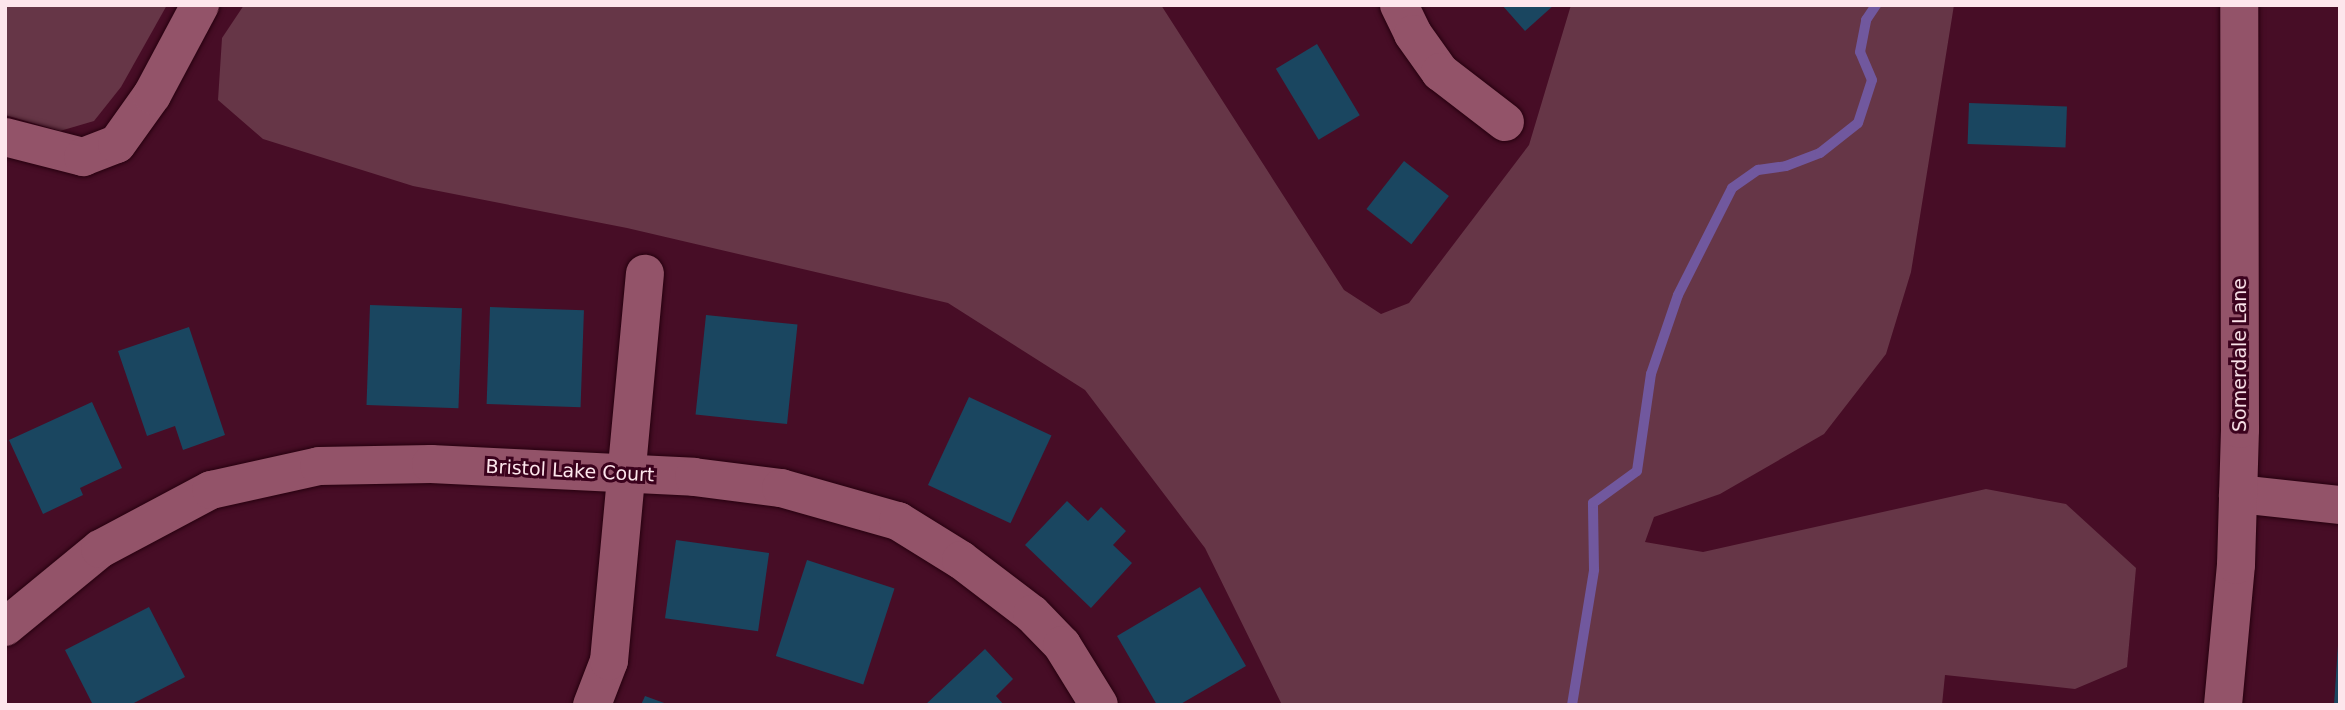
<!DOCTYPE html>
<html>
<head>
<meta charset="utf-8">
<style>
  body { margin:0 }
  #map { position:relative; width:2345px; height:710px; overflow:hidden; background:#470d26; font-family:"DejaVu Sans",sans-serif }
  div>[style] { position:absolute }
  .green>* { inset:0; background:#663647 }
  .stream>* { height:10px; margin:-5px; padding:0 5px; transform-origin:5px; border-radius:5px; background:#71589e }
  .building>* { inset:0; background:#1a4660; transform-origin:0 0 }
  .roads { filter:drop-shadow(0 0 2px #26000f) drop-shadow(0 0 2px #26000f) }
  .minor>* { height:38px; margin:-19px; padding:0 19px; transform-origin:19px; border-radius:19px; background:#935369 }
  span { translate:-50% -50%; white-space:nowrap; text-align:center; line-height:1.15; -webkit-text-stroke:6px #3b021d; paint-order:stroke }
  .street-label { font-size:19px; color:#fde6ec }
  .frame { position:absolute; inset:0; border:7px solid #fde6ec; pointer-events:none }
</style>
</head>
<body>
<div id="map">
  <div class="green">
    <i style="clip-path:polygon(5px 5px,167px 5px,121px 87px,94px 121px,60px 131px,5px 115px)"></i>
    <i style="clip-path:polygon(244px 5px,1161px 5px,1344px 290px,1381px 314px,1409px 303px,1529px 145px,1571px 5px,1954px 5px,1911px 272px,1886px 354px,1824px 434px,1720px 494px,1654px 517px,1645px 542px,1703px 552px,1986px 489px,2066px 504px,2136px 568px,2127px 667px,2075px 689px,1945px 675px,1942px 705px,1282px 705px,1205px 548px,1085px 390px,948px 303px,627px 228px,413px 186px,263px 139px,218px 100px,222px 38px)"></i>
  </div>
  <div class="stream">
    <i style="left:1572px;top:705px;width:137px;rotate:-80.7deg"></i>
    <i style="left:1594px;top:570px;width:67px;rotate:-90.9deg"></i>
    <i style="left:1593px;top:503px;width:54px;rotate:-36deg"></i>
    <i style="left:1637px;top:471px;width:98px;rotate:-81.8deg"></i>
    <i style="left:1651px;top:374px;width:83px;rotate:-71.1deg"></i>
    <i style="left:1678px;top:295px;width:120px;rotate:-63.2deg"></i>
    <i style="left:1732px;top:188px;width:32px;rotate:-35deg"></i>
    <i style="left:1758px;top:170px;width:28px;rotate:-8deg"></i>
    <i style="left:1786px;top:166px;width:36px;rotate:-21deg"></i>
    <i style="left:1820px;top:153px;width:48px;rotate:-38.3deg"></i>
    <i style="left:1858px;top:123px;width:45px;rotate:-72deg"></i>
    <i style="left:1872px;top:80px;width:30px;rotate:-113deg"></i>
    <i style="left:1860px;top:52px;width:33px;rotate:-79deg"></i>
    <i style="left:1866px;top:20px;width:18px;rotate:-56deg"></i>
  </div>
  <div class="building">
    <i style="clip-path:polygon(1502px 5px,1554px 5px,1525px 31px)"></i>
    <i style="left:1317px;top:44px;width:83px;height:48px;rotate:59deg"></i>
    <i style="left:1969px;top:103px;width:98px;height:41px;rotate:2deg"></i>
    <i style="left:1404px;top:161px;width:57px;height:61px;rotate:38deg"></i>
    <i style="left:370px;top:305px;width:92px;height:100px;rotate:2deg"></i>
    <i style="left:490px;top:307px;width:94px;height:97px;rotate:2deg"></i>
    <i style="left:706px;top:315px;width:92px;height:100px;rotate:6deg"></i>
    <i style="clip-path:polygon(189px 327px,225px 435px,183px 450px,175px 426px,147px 436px,118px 351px)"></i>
    <i style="left:969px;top:397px;width:91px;height:97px;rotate:25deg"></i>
    <i style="clip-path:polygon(92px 402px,122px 468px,80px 488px,83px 495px,43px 514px,9px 440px)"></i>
    <i style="clip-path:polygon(1067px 501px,1088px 521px,1101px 507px,1126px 531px,1113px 545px,1132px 563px,1091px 608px,1025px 545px)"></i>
    <i style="left:676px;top:540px;width:94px;height:79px;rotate:8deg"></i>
    <i style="left:807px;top:560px;width:92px;height:101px;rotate:18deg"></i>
    <i style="clip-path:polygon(1200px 587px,1246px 666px,1179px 705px,1157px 705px,1117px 636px)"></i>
    <i style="clip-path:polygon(149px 607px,185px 677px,130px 705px,93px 705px,65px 650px)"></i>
    <i style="clip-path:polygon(2338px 645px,2340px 705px,2334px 705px)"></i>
    <i style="clip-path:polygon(985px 649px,1013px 679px,996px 696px,1004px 705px,925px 705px)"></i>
    <i style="clip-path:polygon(645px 696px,667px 704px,667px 705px,641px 705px)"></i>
  </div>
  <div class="roads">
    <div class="minor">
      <i style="left:1399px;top:5px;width:32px;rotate:64deg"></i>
      <i style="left:1413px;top:34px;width:47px;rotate:54.6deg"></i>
      <i style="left:1440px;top:72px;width:82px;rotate:37.6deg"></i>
      <i style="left:5px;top:137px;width:81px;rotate:14.4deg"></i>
      <i style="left:83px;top:157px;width:36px;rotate:-21deg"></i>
      <i style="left:117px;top:144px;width:60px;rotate:-54.5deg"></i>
      <i style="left:152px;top:95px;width:102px;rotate:-61.9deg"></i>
      <i style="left:2238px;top:494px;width:103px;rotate:6.2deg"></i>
      <i style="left:5px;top:627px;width:123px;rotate:-39.4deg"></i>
      <i style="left:100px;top:549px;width:126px;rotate:-28deg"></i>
      <i style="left:211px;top:490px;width:111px;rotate:-12.5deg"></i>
      <i style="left:319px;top:466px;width:112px;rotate:-1deg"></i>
      <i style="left:431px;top:464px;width:263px;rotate:2.8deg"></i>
      <i style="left:694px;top:477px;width:88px;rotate:7.2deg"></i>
      <i style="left:781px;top:488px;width:122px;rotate:15.8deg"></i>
      <i style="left:898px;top:521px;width:74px;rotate:31.8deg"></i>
      <i style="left:961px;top:560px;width:89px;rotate:37.3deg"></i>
      <i style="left:1032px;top:614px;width:43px;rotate:45.9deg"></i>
      <i style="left:1062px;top:645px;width:70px;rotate:58.3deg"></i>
      <i style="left:592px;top:705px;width:47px;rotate:-68.9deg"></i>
      <i style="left:609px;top:661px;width:389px;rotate:-84.7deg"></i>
      <i style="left:2223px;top:705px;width:141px;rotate:-84.7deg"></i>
      <i style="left:2236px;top:565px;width:136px;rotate:-88.3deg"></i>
      <i style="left:2240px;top:429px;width:424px;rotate:-90.1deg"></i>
    </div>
  </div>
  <div class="street-label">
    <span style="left:2240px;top:355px;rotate:-90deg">Somerdale Lane</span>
    <span style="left:570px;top:471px;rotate:3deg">Bristol Lake Court</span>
  </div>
  <div class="frame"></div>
</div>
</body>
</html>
